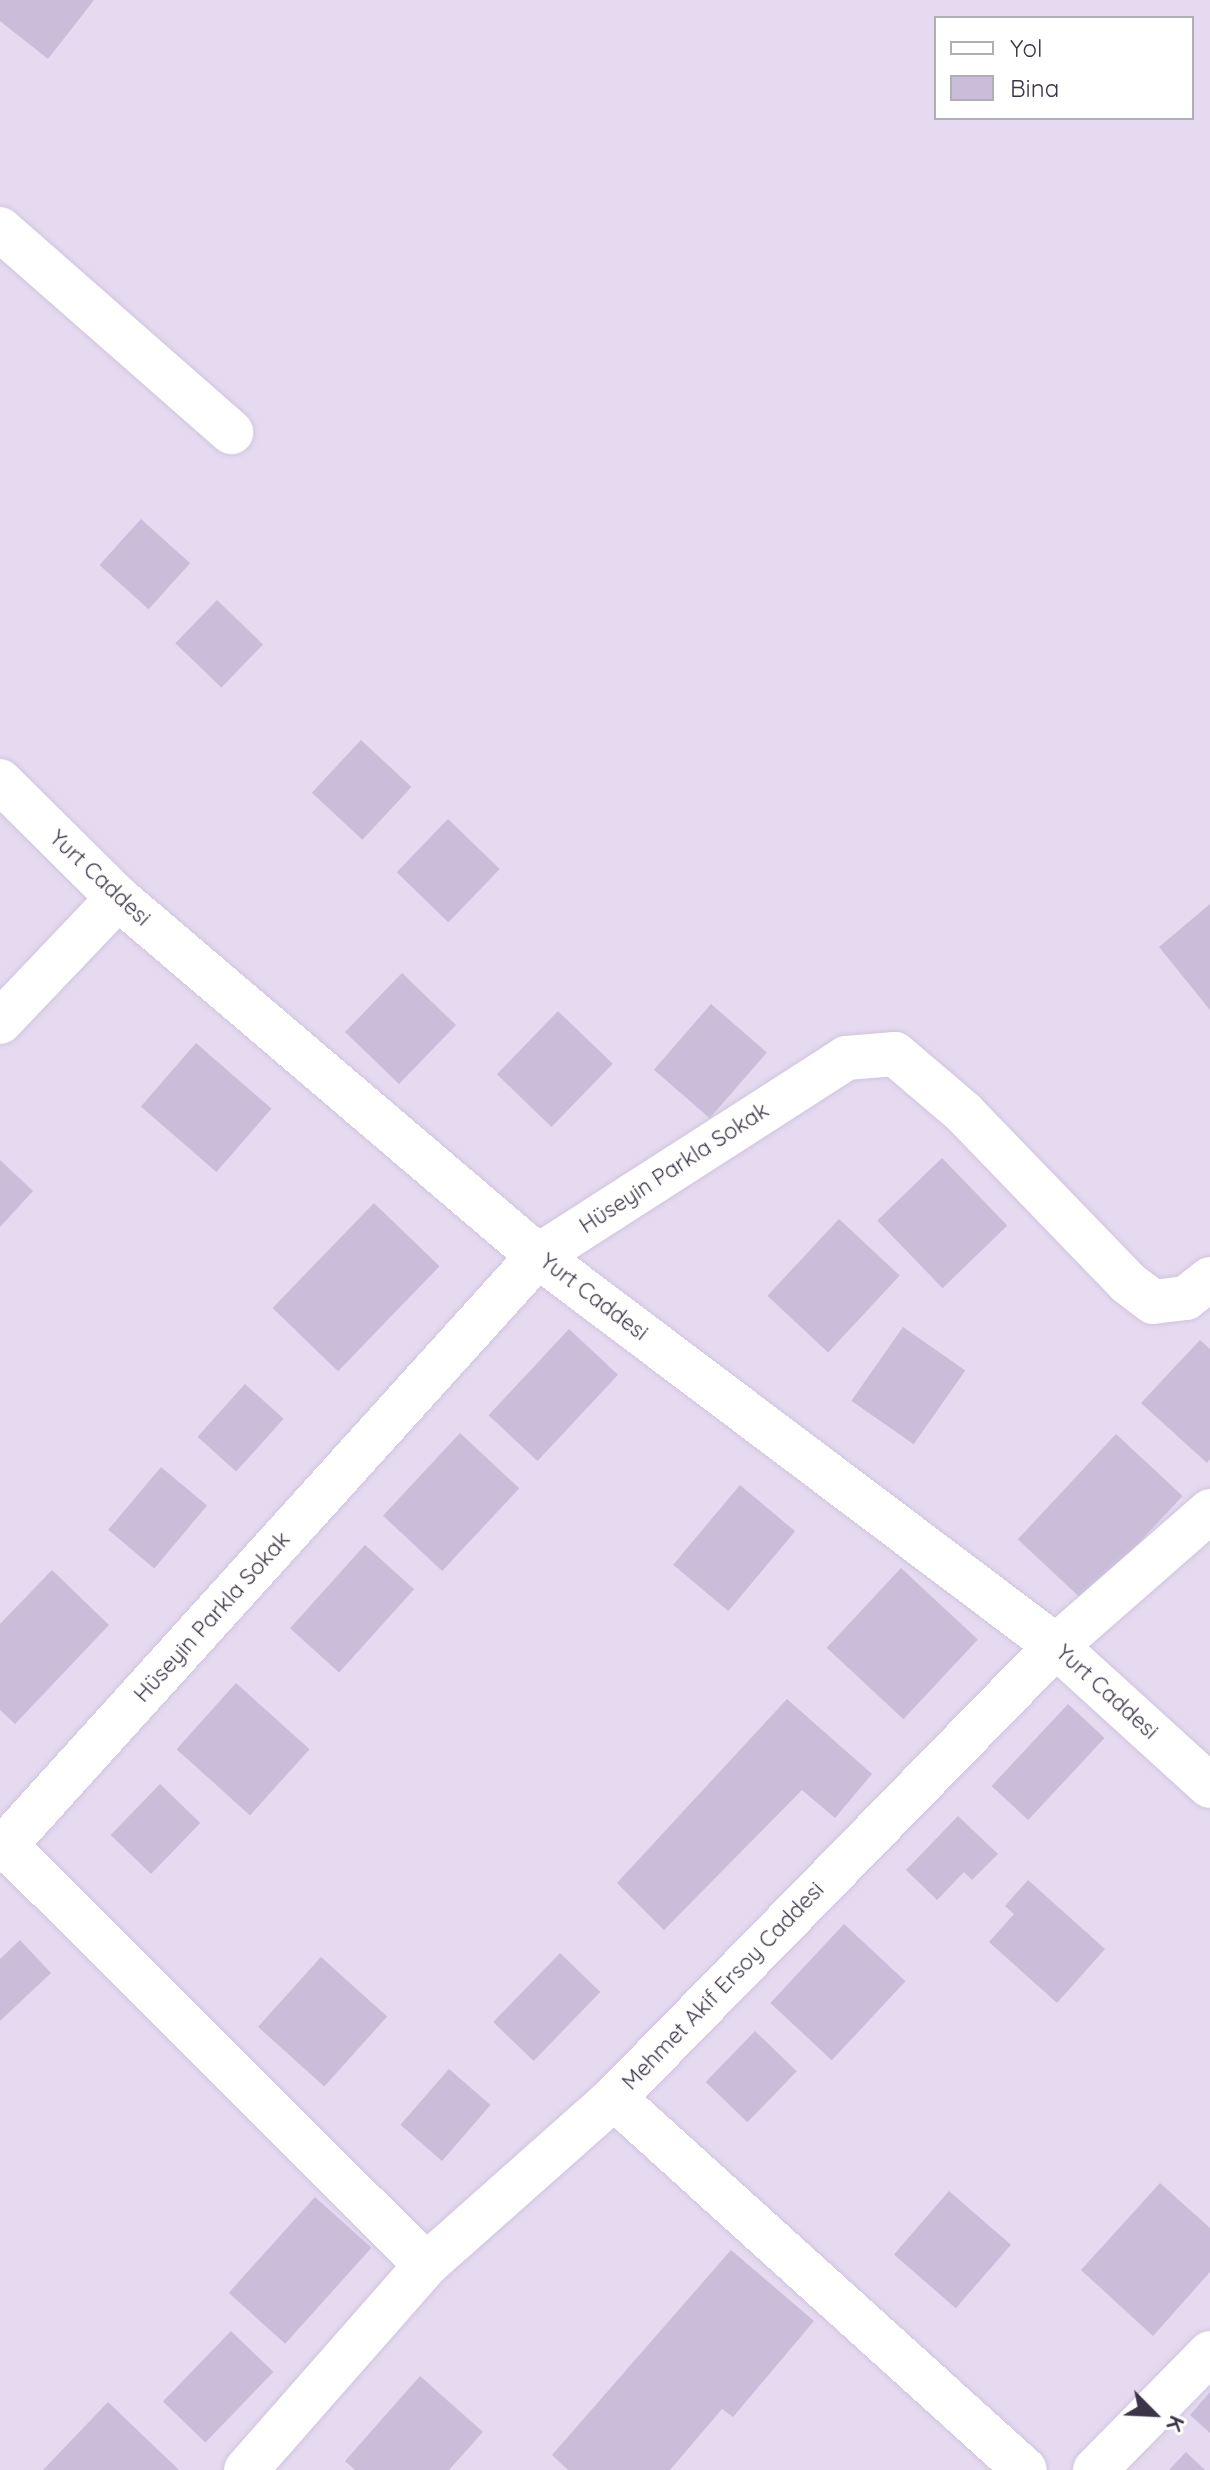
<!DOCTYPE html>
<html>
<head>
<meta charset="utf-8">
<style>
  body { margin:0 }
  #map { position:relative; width:1210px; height:2470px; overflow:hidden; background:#ede6f4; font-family:Quicksand,sans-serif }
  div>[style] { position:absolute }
  .residential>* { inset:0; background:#e5daef }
  .building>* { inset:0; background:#c9bdd9; transform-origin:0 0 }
  .roads { filter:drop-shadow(0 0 2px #d0c4de) drop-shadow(0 0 2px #d0c4de) }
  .minor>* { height:44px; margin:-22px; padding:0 22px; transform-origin:22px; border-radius:22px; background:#fff }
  span { translate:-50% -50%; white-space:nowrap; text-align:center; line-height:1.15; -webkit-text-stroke:8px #fff; paint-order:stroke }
  .street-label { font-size:22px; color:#3c3447 }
  .legend { position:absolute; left:934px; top:16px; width:260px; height:104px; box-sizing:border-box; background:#fff; border:2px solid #b1aeb5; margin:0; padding:10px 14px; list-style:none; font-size:24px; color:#3c3447 }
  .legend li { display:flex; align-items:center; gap:16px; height:40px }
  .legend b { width:40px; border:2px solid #b1aeb5 }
  .north { position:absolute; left:1114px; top:2374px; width:80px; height:80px; -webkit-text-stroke:6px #fff; paint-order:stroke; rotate:114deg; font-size:22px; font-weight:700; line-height:32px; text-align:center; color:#3c3447 }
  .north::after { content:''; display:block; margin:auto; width:28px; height:36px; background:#3c3447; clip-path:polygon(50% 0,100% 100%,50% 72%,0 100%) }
</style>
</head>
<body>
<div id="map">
  <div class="residential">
    <i style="clip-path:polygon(evenodd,0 0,1210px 0,1210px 2470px,0 2470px,0 0,936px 18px,1192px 18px,1192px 118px,936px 118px,936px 18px)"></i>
  </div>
  <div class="building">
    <i style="clip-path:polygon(0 0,94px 0,48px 59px,0 21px)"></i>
    <i style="left:141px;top:519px;width:66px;height:62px;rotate:42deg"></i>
    <i style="left:217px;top:600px;width:64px;height:60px;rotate:44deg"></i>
    <i style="left:361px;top:740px;width:69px;height:72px;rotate:43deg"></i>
    <i style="left:448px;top:819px;width:72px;height:74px;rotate:44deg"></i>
    <i style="clip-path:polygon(1210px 904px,1210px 1010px,1159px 947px)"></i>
    <i style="left:402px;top:973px;width:75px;height:82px;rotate:44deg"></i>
    <i style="left:711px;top:1004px;width:74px;height:87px;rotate:41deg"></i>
    <i style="left:558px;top:1011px;width:76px;height:88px;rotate:44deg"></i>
    <i style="left:196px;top:1043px;width:100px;height:84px;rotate:41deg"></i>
    <i style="left:942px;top:1158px;width:94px;height:90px;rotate:46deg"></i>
    <i style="clip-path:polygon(0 1160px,33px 1191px,0 1227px)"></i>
    <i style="left:374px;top:1203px;width:91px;height:146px;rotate:44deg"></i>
    <i style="left:839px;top:1219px;width:83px;height:105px;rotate:43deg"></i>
    <i style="left:903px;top:1327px;width:76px;height:90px;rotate:35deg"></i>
    <i style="left:569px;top:1329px;width:67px;height:118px;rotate:43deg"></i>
    <i style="clip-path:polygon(1200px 1340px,1210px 1349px,1210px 1459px,1207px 1463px,1141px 1403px)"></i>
    <i style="left:245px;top:1384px;width:52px;height:71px;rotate:42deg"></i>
    <i style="left:460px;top:1433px;width:81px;height:113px;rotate:43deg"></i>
    <i style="left:1116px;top:1434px;width:91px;height:144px;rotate:43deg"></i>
    <i style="left:161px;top:1467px;width:60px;height:82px;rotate:40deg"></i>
    <i style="left:740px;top:1485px;width:72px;height:104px;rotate:40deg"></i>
    <i style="left:365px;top:1545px;width:66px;height:112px;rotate:42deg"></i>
    <i style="left:901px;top:1568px;width:105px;height:109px;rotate:43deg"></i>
    <i style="clip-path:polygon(52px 1570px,109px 1625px,15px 1724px,0 1710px,0 1624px)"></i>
    <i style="left:236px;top:1683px;width:99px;height:89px;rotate:42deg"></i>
    <i style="clip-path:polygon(787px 1699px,872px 1774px,835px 1818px,802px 1790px,664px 1930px,617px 1883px)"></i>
    <i style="left:1068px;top:1704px;width:50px;height:112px;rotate:43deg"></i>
    <i style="left:160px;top:1784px;width:56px;height:71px;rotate:44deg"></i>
    <i style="clip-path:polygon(958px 1816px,998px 1854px,972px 1880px,964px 1872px,937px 1900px,906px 1870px)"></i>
    <i style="clip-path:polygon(1028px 1880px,1105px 1949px,1057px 2003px,989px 1942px,1014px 1914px,1005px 1906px)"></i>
    <i style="left:844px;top:1924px;width:84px;height:108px;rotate:43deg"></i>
    <i style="clip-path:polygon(20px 1940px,51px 1973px,0 2021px,0 1959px)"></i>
    <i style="left:560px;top:1953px;width:56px;height:96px;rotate:44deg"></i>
    <i style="left:321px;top:1957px;width:89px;height:94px;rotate:42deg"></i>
    <i style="left:755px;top:2031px;width:58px;height:71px;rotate:44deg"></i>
    <i style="left:449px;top:2069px;width:55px;height:74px;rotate:41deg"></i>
    <i style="clip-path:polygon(1160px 2183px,1210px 2228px,1210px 2272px,1153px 2336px,1081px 2270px)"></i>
    <i style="left:949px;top:2191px;width:82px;height:84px;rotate:41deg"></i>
    <i style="left:315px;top:2197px;width:76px;height:129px;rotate:42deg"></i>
    <i style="clip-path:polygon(731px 2250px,814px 2321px,733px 2417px,722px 2409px,670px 2470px,568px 2470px,552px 2455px)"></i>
    <i style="left:231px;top:2331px;width:59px;height:98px;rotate:44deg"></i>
    <i style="clip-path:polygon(420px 2376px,483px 2432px,449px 2470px,355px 2470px,345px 2461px)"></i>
    <i style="clip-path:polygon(1210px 2392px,1210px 2433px,1190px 2415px)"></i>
    <i style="clip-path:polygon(108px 2402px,179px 2470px,43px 2470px)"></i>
    <i style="clip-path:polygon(1186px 2452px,1205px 2470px,1169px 2470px)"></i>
  </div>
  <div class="roads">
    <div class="minor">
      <i style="left:0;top:229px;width:308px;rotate:41.3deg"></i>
      <i style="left:0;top:781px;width:166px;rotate:44.8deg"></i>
      <i style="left:118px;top:898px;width:552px;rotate:40.44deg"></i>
      <i style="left:538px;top:1256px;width:648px;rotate:36.98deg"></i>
      <i style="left:1056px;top:1646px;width:208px;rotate:42.3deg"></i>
      <i style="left:0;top:1022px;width:171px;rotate:-46.4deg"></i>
      <i style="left:6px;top:1846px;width:593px;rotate:44.93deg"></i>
      <i style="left:0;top:1851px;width:802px;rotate:-47.88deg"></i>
      <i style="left:538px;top:1256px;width:366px;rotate:-32.7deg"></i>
      <i style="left:846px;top:1058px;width:49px;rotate:-4.7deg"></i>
      <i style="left:895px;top:1054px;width:91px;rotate:40.5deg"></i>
      <i style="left:964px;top:1113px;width:236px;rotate:46deg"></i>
      <i style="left:1128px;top:1283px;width:31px;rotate:37deg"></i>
      <i style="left:1153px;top:1302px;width:33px;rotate:-7deg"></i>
      <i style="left:1186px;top:1298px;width:31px;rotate:-38deg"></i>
      <i style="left:614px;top:2098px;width:554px;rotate:42.15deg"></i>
      <i style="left:246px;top:2470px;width:273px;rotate:-48.7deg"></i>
      <i style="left:426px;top:2265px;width:251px;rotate:-41.6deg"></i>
      <i style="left:614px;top:2098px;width:632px;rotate:-45.64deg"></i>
      <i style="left:1056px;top:1646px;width:205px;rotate:-41.2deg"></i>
      <i style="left:1095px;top:2470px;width:164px;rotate:-45.5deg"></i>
    </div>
  </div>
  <div class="street-label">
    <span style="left:100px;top:878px;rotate:43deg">Yurt Caddesi</span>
    <span style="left:674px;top:1168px;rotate:-33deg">Hüseyin Parkla Sokak</span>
    <span style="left:594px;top:1297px;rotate:37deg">Yurt Caddesi</span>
    <span style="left:212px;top:1617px;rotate:-48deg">Hüseyin Parkla Sokak</span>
    <span style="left:1107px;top:1692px;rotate:42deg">Yurt Caddesi</span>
    <span style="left:723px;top:1986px;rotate:-46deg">Mehmet Akif Ersoy Caddesi</span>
  </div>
  <ul class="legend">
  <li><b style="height:10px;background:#fff"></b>Yol</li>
  <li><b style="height:22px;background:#c9bdd9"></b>Bina</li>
  </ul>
  <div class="north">K</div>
</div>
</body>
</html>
